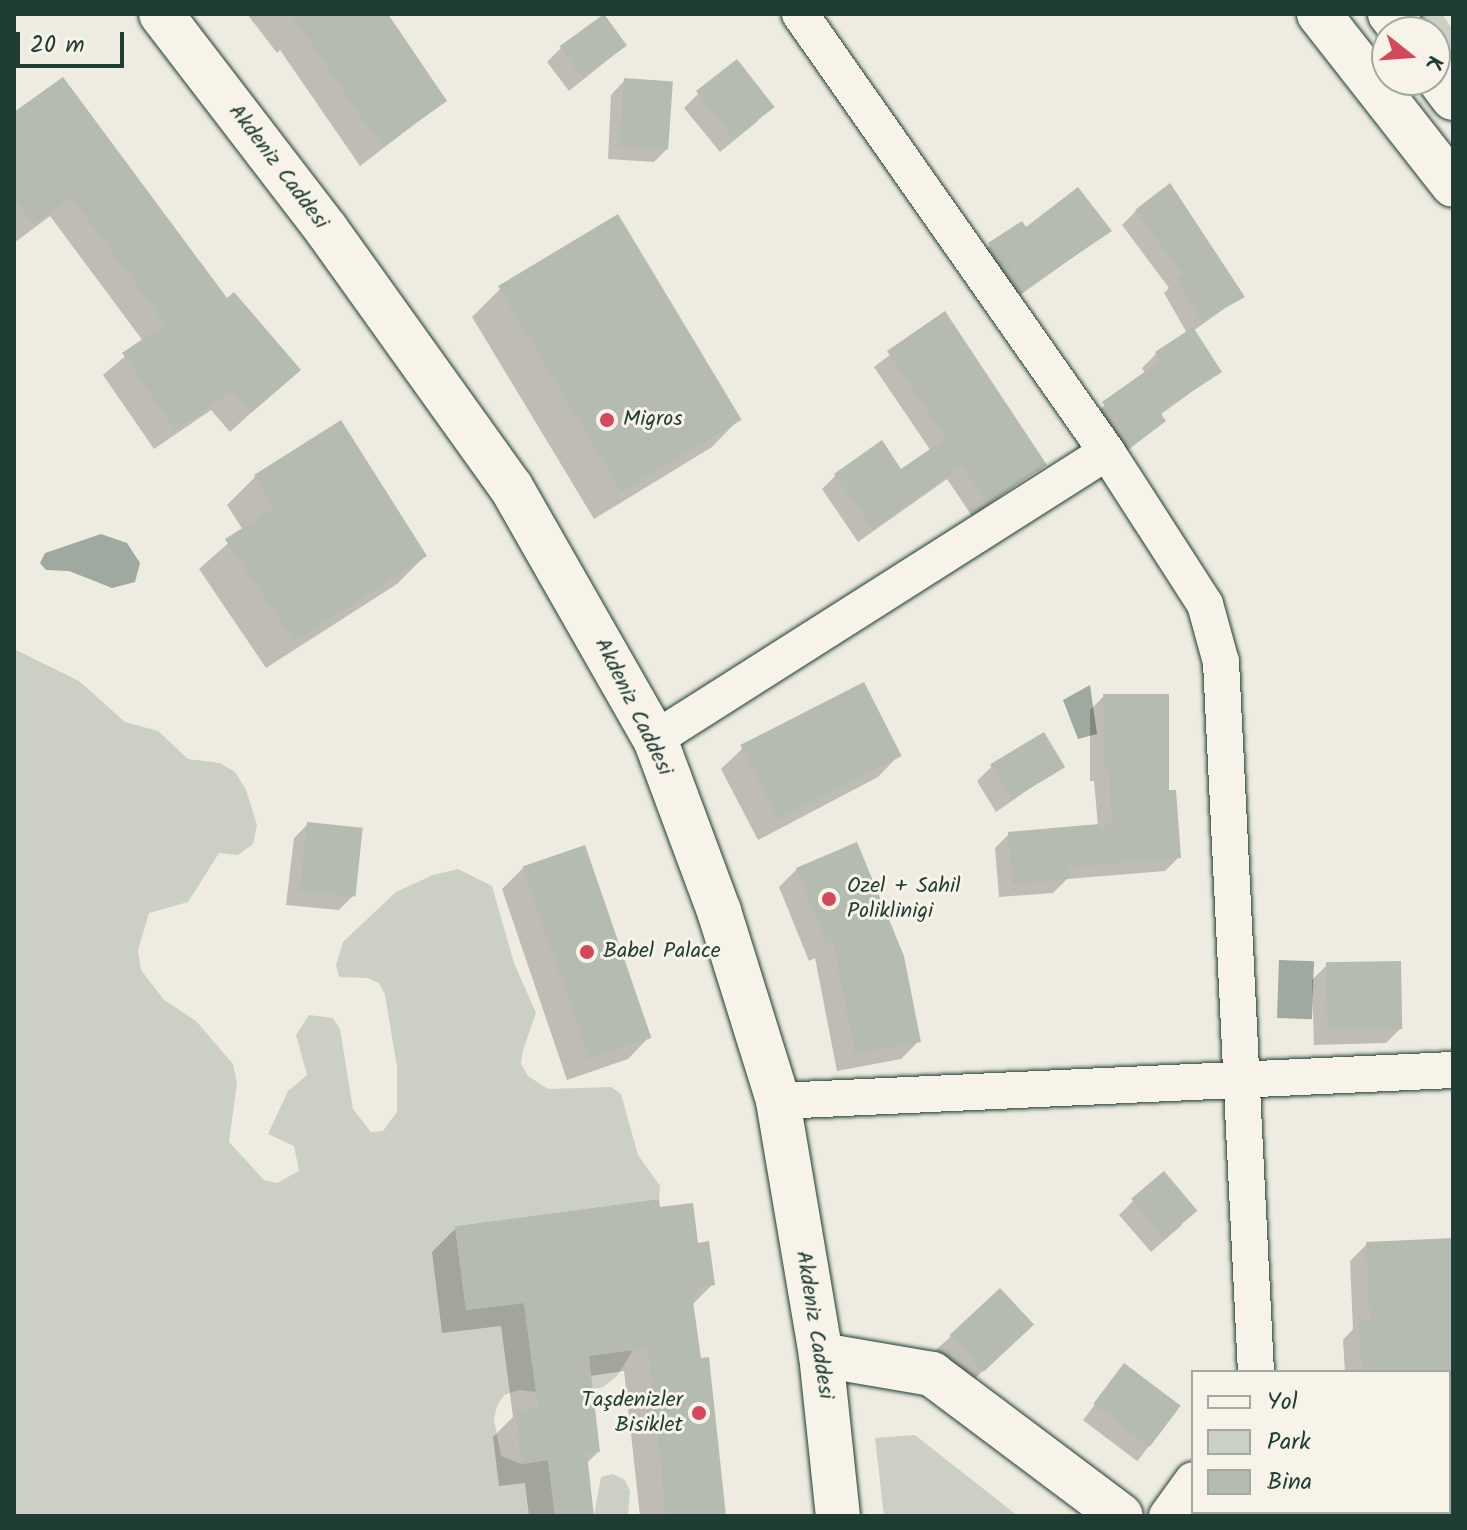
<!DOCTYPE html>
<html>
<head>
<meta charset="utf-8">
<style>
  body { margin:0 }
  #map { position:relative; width:1467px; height:1530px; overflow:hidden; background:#eeece1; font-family:Kalam,sans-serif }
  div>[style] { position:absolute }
  .green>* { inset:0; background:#cccfc4 }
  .water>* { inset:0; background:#9fa99f; transform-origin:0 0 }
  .shadow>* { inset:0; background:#0003; transform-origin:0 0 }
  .building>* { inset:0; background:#b5bbb0; transform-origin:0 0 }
  .roads { filter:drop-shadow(0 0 2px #1f3d34) drop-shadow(0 0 2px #1f3d34) }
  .minor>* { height:36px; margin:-18px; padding:0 18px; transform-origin:18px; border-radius:18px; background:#f7f3e8 }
  .tertiary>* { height:44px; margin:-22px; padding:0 22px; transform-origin:22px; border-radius:22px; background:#f7f3e8 }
  .secondary>* { height:44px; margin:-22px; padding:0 22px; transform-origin:22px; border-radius:22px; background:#f7f3e8 }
  .trunk>* { height:44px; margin:-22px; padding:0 22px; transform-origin:22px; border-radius:22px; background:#f7f3e8 }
  .dots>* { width:22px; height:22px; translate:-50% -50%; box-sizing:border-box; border:4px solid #f7f3e8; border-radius:50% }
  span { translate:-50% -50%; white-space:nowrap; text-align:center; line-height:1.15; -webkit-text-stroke:6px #f7f3e8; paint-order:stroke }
  .street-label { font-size:22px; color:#1f3d34 }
  .poi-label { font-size:22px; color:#1f3d34 }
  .left { translate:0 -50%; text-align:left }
  .right { translate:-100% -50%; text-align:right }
  .frame { position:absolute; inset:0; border:16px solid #1f3d34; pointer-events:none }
  .legend { position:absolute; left:1191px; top:1370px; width:260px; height:144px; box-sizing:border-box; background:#f7f3e8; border:2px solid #a1aaa0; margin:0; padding:10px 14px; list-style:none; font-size:24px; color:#1f3d34 }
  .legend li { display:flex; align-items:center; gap:16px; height:40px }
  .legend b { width:40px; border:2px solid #a1aaa0 }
  .north { position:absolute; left:1371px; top:16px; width:80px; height:80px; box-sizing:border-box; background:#f7f3e8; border:2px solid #a1aaa0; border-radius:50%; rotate:107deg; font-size:22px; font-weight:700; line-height:32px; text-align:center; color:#1f3d34 }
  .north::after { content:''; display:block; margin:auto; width:28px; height:36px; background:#d1495b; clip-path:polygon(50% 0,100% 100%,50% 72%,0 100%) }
  .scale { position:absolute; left:16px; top:32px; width:108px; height:36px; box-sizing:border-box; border:4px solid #1f3d34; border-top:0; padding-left:10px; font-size:24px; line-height:28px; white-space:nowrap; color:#1f3d34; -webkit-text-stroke:6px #f7f3e8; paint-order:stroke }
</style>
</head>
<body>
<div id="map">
  <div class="green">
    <i style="clip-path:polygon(1417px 14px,1442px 14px,1453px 30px,1453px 65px,1435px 32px)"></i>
    <i style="clip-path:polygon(14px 649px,79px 681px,125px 722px,158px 731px,188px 759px,220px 763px,235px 772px,246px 790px,257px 825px,253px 844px,238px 855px,219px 853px,188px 902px,149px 913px,138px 950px,141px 970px,164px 1000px,196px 1021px,233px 1064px,237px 1083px,229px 1142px,264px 1180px,277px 1183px,299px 1171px,294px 1146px,268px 1134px,288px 1091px,307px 1075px,296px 1035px,309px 1015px,333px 1018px,340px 1029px,353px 1109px,371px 1132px,383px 1131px,397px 1112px,397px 1067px,385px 995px,379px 983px,367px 978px,339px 977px,336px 965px,343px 942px,396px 892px,433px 875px,458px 869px,492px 886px,514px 963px,536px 1013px,523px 1050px,521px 1064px,528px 1076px,548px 1089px,611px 1087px,621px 1094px,638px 1155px,660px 1186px,659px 1199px,455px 1226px,466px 1310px,524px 1303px,532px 1363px,633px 1350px,617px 1376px,603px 1387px,563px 1395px,518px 1390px,504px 1395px,497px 1406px,494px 1419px,501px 1456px,522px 1464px,548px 1460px,555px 1516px,14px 1516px)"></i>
    <i style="clip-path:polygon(915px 1435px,1018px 1516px,884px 1516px,875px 1438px)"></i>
    <i style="clip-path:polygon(613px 1474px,625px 1480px,630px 1491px,628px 1516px,594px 1516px,601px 1477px)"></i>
  </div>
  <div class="water">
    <i style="clip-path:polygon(101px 534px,127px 543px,140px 563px,135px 582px,112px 588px,69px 571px,46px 570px,40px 563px,45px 553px)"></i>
    <i style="clip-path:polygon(1090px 685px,1097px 734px,1078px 739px,1063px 700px)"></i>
    <i style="left:1279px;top:960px;width:35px;height:58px;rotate:2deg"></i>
  </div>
  <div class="shadow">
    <i style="clip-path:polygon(247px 14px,385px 14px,445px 101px,360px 166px,280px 50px,277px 53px)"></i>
    <i style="clip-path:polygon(625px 46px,569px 91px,547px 62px,561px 48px)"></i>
    <i style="clip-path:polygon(625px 80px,668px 148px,654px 162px,608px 159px,611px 95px)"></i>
    <i style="clip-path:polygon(698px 94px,758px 121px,720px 152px,684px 108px)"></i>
    <i style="clip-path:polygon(14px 115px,298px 370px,230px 432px,211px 410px,154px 449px,103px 375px,143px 341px,50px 216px,14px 243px)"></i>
    <i style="clip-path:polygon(1136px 211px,1242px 296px,1193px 331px,1219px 372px,1160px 415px,1164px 421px,1118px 458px,1089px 418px,1145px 373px,1142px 368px,1156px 354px,1187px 333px,1164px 293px,1169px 288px,1122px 225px)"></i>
    <i style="clip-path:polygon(1025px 230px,1110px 231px,1006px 305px,976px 259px,990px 245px)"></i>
    <i style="clip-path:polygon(500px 289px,739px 419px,712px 447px,594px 519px,472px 317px)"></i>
    <i style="clip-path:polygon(945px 313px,1045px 465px,972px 516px,947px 479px,858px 542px,822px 489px,836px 475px,901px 472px,931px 451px,874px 367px)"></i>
    <i style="clip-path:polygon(340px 423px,425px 556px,397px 584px,266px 668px,199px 569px,243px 530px,227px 505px,255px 477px)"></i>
    <i style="clip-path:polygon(1104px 696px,1167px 793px,1179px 857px,1165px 871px,1067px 879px,1053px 893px,999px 897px,995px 848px,1009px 834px,1098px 826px,1094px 781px,1090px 781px,1090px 710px)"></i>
    <i style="clip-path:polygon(743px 748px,899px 755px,878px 777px,758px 840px,721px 769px)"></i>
    <i style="clip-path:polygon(1062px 766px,996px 812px,977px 781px,991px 767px)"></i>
    <i style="clip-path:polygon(308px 824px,353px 896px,339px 910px,286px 905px,294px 838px)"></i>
    <i style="clip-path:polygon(523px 868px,649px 1037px,628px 1059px,567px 1080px,502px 889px)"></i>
    <i style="clip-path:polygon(797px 869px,919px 1041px,901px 1059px,837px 1071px,815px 958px,809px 961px,779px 887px)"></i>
    <i style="clip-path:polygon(1326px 966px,1400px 1029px,1386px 1043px,1314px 1045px,1312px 980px)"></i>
    <i style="clip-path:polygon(1133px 1201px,1182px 1225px,1151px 1252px,1119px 1215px)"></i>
    <i style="clip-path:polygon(659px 1210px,696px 1245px,713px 1284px,692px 1305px,724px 1516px,640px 1516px,624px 1371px,590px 1376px,598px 1452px,586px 1464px,592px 1516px,529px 1516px,525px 1483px,499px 1486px,493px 1437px,513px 1417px,501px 1326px,442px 1333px,432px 1252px,456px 1228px)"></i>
    <i style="clip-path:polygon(1453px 1240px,1453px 1409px,1449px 1409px,1449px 1372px,1345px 1372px,1343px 1340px,1353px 1329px,1350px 1261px,1367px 1244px)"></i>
    <i style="clip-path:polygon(1000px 1291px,1018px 1338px,968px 1385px,936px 1350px)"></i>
    <i style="left:1124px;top:1366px;width:68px;height:68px;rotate:37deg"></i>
  </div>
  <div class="building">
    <i style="clip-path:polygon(291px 14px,388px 14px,447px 101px,382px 147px)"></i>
    <i style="left:604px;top:14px;width:39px;height:55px;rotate:54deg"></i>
    <i style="left:737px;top:59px;width:61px;height:52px;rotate:52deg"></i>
    <i style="clip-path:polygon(63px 77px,227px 298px,234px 292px,301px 370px,251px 413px,232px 391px,176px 430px,122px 353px,165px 324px,71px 197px,34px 225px,14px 198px,14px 112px)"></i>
    <i style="left:624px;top:78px;width:49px;height:68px;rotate:4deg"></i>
    <i style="clip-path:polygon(1170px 183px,1245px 297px,1201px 321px,1177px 278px,1183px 274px,1135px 210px)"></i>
    <i style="clip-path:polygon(1078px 187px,1112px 231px,1021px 292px,988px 243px,1022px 221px,1026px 227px)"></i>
    <i style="left:618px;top:214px;width:240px;height:140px;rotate:59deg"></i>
    <i style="clip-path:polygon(945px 311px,1047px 465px,987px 503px,962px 466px,873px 529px,834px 474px,882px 440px,901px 469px,946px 438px,887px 351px)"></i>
    <i style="clip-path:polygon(1193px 327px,1222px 372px,1160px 412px,1166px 421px,1133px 446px,1102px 402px,1160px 361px,1155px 352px)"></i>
    <i style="clip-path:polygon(341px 420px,427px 556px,294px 642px,225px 539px,274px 508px,254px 475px)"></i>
    <i style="left:864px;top:682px;width:83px;height:139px;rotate:63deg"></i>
    <i style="clip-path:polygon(1103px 694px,1169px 694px,1169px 790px,1176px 790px,1181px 858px,1068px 867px,1069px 879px,1013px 884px,1008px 832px,1099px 824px,1104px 832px,1104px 824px,1112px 823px,1108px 767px,1103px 767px)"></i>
    <i style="left:1044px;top:732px;width:41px;height:63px;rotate:59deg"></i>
    <i style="left:307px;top:822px;width:56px;height:69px;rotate:6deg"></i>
    <i style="clip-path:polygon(857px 842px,904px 956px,921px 1042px,855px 1054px,833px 942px,827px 944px,796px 868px)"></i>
    <i style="left:585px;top:845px;width:204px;height:66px;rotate:71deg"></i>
    <i style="left:1401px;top:961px;width:68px;height:75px;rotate:89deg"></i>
    <i style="left:1164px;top:1171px;width:52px;height:43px;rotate:50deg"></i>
    <i style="clip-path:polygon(659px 1199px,660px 1207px,693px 1203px,698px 1243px,709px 1241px,715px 1285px,698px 1287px,698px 1293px,692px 1294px,701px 1358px,709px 1357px,726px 1516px,666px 1516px,648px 1348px,589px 1356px,600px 1452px,587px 1454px,594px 1516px,555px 1516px,548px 1460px,522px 1464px,516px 1411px,538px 1408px,524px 1303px,466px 1310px,455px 1226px)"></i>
    <i style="clip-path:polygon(1453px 1238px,1453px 1372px,1362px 1372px,1359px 1320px,1370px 1320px,1366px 1242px)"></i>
    <i style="left:1000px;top:1288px;width:50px;height:69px;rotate:47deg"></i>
    <i style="left:1124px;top:1363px;width:71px;height:51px;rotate:37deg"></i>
  </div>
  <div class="roads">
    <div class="minor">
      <i style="left:800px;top:14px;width:535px;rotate:54.97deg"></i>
      <i style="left:1107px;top:452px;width:181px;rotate:57.2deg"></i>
      <i style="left:1205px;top:604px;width:60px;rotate:74.6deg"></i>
      <i style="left:1221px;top:662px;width:711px;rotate:87.18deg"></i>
      <i style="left:655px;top:739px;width:535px;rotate:-32.41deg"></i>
      <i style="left:778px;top:1101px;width:676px;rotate:-2.63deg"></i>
      <i style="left:1167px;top:1516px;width:44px;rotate:-54.2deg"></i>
    </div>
    <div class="tertiary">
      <i style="left:821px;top:1355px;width:113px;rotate:9.7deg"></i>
      <i style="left:932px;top:1374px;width:236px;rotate:36.9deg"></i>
    </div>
    <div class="secondary">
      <i style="left:161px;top:14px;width:271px;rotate:52.5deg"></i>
      <i style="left:326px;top:229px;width:317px;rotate:54.4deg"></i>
      <i style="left:511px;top:487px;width:290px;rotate:60.3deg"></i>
      <i style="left:655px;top:739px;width:184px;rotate:69.6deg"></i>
      <i style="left:719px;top:911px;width:199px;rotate:72.7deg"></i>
      <i style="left:778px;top:1101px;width:258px;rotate:80.4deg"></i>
      <i style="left:821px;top:1355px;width:162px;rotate:84deg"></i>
    </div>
    <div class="trunk">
      <i style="left:1319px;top:14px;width:217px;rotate:51.9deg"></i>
      <i style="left:1390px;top:14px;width:23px;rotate:52deg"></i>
      <i style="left:1435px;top:74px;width:30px;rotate:53deg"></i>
    </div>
  </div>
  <div class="dots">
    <i style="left:607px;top:420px;background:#d1495b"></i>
    <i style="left:829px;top:899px;background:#d1495b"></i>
    <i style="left:587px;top:952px;background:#d1495b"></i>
    <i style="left:699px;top:1413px;background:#d1495b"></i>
  </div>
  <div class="street-label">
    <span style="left:278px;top:167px;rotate:53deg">Akdeniz Caddesi</span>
    <span style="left:633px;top:707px;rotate:64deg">Akdeniz Caddesi</span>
    <span style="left:814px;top:1325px;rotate:81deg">Akdeniz Caddesi</span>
  </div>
  <div class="poi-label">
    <span class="left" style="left:623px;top:420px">Migros</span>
    <span class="left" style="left:847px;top:899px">Ozel + Sahil<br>Poliklinigi</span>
    <span class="left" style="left:603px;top:952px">Babel Palace</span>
    <span class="right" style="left:683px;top:1413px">Taşdenizler<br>Bisiklet</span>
  </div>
  <div class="frame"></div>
  <ul class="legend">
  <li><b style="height:10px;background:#f7f3e8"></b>Yol</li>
  <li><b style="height:22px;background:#cccfc4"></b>Park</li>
  <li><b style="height:22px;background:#b5bbb0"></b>Bina</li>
  </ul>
  <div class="north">K</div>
  <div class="scale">20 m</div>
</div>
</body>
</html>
